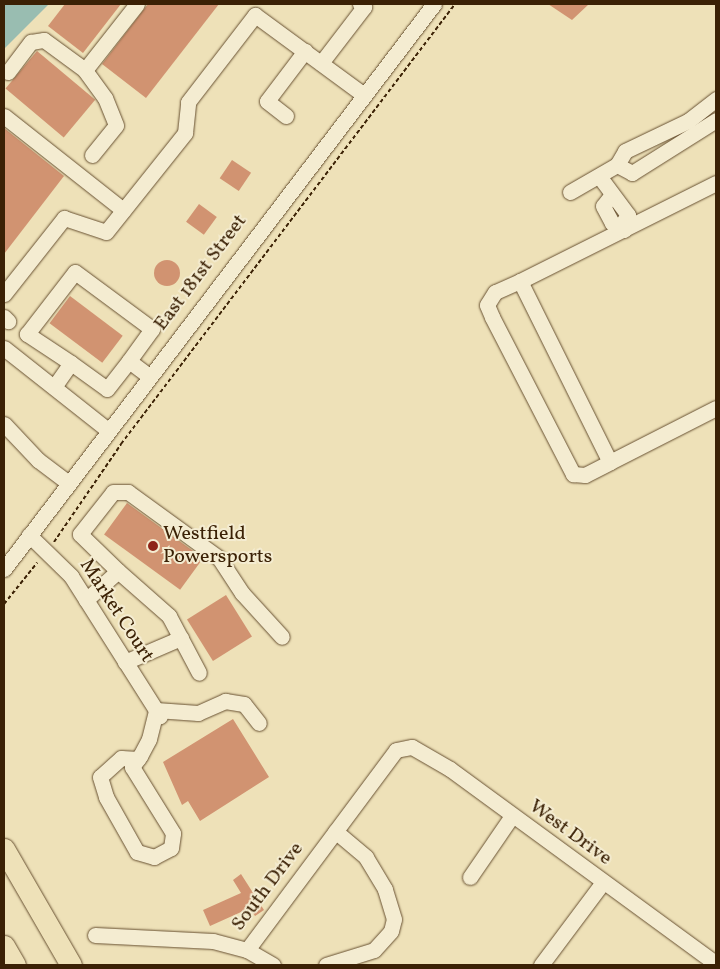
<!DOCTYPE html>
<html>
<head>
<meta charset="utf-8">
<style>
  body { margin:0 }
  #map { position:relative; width:720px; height:969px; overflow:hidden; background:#eee1b8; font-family:Vollkorn,serif }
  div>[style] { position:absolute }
  .water>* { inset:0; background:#99bdb1 }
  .building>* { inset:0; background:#d19371; transform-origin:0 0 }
  .round { border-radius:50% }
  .path>* { height:2px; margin-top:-1px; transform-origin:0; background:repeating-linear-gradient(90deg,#3b2105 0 4px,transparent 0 6.5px) }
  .roads { filter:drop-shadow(0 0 1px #685132) drop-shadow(0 0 1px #685132) }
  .minor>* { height:15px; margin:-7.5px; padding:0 7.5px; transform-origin:7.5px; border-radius:7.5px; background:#f4ecd1 }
  .highway>* { height:21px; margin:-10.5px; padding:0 10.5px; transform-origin:10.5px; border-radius:10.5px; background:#eee1b8 }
  .dots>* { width:14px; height:14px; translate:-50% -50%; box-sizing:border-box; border:2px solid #f4ecd1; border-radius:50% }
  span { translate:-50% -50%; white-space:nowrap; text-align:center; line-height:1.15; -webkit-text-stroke:4px #f4ecd1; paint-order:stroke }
  .street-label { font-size:20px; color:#3b2105 }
  .poi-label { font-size:20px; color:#3b2105 }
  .left { translate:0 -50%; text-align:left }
  .frame { position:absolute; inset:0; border:5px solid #3b2105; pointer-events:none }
</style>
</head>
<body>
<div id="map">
  <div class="water">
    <i style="clip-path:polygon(4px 4px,49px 4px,4px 49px)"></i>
  </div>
  <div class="building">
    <i style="clip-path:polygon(65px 4px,121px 4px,83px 53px,48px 26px)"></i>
    <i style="clip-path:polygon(148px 4px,219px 4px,146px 98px,102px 64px)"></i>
    <i style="clip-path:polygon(548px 4px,589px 4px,572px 20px)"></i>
    <i style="left:37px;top:51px;width:76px;height:49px;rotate:40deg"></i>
    <i style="clip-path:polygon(4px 128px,64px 176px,4px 254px)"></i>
    <i style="left:232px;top:160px;width:23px;height:22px;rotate:34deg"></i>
    <i style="left:199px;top:204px;width:22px;height:22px;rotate:36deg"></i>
    <i class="round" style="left:154px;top:260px;width:26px;height:26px"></i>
    <i style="left:70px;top:296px;width:66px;height:34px;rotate:37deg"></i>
    <i style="left:127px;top:503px;width:94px;height:39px;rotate:36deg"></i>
    <i style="left:226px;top:595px;width:49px;height:46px;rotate:58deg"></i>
    <i style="clip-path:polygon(233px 719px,269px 777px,200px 821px,188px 801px,182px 805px,163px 762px)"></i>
    <i style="clip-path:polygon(241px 874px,264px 910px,255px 916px,250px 908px,210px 926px,203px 910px,241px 893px,233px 880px)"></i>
  </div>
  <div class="path">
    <i style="left:54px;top:542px;width:119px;rotate:-55.6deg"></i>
    <i style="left:121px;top:444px;width:552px;rotate:-52.8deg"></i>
    <i style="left:4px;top:604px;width:53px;rotate:-51.2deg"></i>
  </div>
  <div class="roads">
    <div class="minor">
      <i style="left:321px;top:63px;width:71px;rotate:-52.5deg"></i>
      <i style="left:364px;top:7px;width:5px;rotate:-143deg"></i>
      <i style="left:8px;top:72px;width:38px;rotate:-53deg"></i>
      <i style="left:31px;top:42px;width:13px;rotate:-9deg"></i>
      <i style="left:44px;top:40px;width:51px;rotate:36.2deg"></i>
      <i style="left:4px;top:116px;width:152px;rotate:38.3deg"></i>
      <i style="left:286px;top:116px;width:24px;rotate:-142deg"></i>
      <i style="left:267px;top:101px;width:63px;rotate:-52.8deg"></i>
      <i style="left:92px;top:155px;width:38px;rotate:-51deg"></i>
      <i style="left:116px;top:125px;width:29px;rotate:-112deg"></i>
      <i style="left:105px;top:98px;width:34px;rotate:-126deg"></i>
      <i style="left:85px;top:70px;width:84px;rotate:-51.8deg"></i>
      <i style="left:617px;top:165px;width:17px;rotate:28deg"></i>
      <i style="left:632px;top:173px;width:99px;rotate:-32.2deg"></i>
      <i style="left:599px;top:176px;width:49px;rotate:53.4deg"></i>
      <i style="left:628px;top:215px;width:12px;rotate:125deg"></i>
      <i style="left:716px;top:183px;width:219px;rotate:153.4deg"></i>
      <i style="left:520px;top:281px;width:202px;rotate:63.6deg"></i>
      <i style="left:610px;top:462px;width:119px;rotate:-27deg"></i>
      <i style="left:570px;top:192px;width:54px;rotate:-29.9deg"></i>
      <i style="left:617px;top:165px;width:16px;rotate:-60deg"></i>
      <i style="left:625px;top:151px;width:70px;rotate:-25.5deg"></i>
      <i style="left:688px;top:121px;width:36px;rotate:-38deg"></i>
      <i style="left:610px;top:197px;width:11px;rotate:128deg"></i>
      <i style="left:603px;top:206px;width:19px;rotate:62deg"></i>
      <i style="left:612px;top:223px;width:14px;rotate:30deg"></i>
      <i style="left:520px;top:281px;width:27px;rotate:156deg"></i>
      <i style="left:495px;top:292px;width:15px;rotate:122deg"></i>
      <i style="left:487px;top:305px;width:13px;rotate:67deg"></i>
      <i style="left:492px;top:317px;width:177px;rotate:62.7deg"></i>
      <i style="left:573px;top:474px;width:12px;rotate:5deg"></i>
      <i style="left:585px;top:475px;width:28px;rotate:-27deg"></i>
      <i style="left:4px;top:294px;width:97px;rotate:-51.7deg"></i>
      <i style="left:64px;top:218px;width:44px;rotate:18.4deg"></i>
      <i style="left:106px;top:232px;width:127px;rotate:-51.4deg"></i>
      <i style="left:185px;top:133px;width:31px;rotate:-84deg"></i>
      <i style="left:188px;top:102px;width:110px;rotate:-52.4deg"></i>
      <i style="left:255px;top:15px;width:132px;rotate:36.3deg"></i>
      <i style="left:4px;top:317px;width:6px;rotate:45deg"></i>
      <i style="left:4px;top:348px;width:132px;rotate:38.3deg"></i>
      <i style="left:71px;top:363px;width:53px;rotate:-146.6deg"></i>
      <i style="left:27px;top:334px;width:78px;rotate:-52.3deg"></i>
      <i style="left:75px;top:272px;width:96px;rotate:36.5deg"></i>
      <i style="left:152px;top:329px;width:39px;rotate:126deg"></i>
      <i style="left:54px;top:387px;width:29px;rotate:-55deg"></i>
      <i style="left:71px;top:363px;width:44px;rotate:35.8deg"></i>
      <i style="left:107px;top:389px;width:36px;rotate:-52deg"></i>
      <i style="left:129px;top:361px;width:25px;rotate:37deg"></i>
      <i style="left:4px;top:424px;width:50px;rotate:46.6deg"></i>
      <i style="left:38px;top:460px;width:39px;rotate:37deg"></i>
      <i style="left:29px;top:535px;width:59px;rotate:44.3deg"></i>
      <i style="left:71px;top:576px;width:166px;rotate:57.6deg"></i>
      <i style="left:4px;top:569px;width:710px;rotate:-52.73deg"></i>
      <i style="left:118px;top:571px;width:68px;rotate:41.4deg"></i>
      <i style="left:169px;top:616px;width:64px;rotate:62.2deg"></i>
      <i style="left:86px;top:600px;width:43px;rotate:-42.2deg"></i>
      <i style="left:118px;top:571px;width:53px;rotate:-135.8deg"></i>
      <i style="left:80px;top:534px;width:53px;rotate:-51.8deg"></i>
      <i style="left:113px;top:492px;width:15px"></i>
      <i style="left:128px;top:492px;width:112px;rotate:36deg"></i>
      <i style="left:219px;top:558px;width:42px;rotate:56.7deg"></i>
      <i style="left:242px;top:593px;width:59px;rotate:47.7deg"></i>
      <i style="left:125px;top:662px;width:61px;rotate:-23.2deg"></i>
      <i style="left:138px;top:759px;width:17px;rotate:-177deg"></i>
      <i style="left:121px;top:758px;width:28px;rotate:138deg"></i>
      <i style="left:100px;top:777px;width:21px;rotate:73deg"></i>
      <i style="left:106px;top:797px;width:63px;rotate:60.6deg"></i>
      <i style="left:137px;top:852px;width:18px;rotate:16deg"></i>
      <i style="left:154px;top:857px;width:19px;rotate:-28deg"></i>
      <i style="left:171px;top:848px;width:15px;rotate:-82deg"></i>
      <i style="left:173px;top:833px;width:78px;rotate:-121.8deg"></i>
      <i style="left:132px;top:767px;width:14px;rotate:-54deg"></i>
      <i style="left:140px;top:756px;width:19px;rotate:-62deg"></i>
      <i style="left:149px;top:739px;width:30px;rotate:-76deg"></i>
      <i style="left:156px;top:710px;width:42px;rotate:4.1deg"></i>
      <i style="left:198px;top:713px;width:30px;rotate:-24deg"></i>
      <i style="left:225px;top:701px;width:19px;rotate:9deg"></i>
      <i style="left:244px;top:704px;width:24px;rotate:52deg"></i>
      <i style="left:470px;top:877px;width:74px;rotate:-55.5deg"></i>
      <i style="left:95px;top:935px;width:118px;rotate:2.9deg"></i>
      <i style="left:213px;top:941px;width:35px;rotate:15deg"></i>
      <i style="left:247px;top:950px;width:30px;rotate:30deg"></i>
      <i style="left:247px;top:950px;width:249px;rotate:-53.3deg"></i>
      <i style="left:396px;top:750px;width:16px;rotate:-11deg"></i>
      <i style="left:412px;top:747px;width:44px;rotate:30.1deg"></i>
      <i style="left:450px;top:769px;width:330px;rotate:36.2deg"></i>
      <i style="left:326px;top:965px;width:50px;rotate:-17.4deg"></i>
      <i style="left:374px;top:950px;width:25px;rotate:-48deg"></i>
      <i style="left:391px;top:931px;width:12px;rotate:-76deg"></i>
      <i style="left:394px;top:919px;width:31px;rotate:-107deg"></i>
      <i style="left:385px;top:889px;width:37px;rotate:-121deg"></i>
      <i style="left:366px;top:857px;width:40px;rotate:-140deg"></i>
      <i style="left:541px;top:965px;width:104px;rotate:-53.2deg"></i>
    </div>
    <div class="highway">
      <i style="left:4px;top:849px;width:134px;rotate:60deg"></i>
      <i style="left:4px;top:946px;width:22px;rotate:60deg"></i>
    </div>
  </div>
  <div class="dots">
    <i style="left:153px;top:546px;background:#8f2418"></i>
  </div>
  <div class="street-label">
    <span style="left:201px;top:273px;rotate:-53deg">East 181st Street</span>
    <span style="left:116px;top:611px;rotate:57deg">Market Court</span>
    <span style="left:570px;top:833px;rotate:36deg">West Drive</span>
    <span style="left:268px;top:887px;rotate:-53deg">South Drive</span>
  </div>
  <div class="poi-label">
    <span class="left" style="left:163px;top:546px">Westfield<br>Powersports</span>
  </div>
  <div class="frame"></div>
</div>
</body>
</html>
